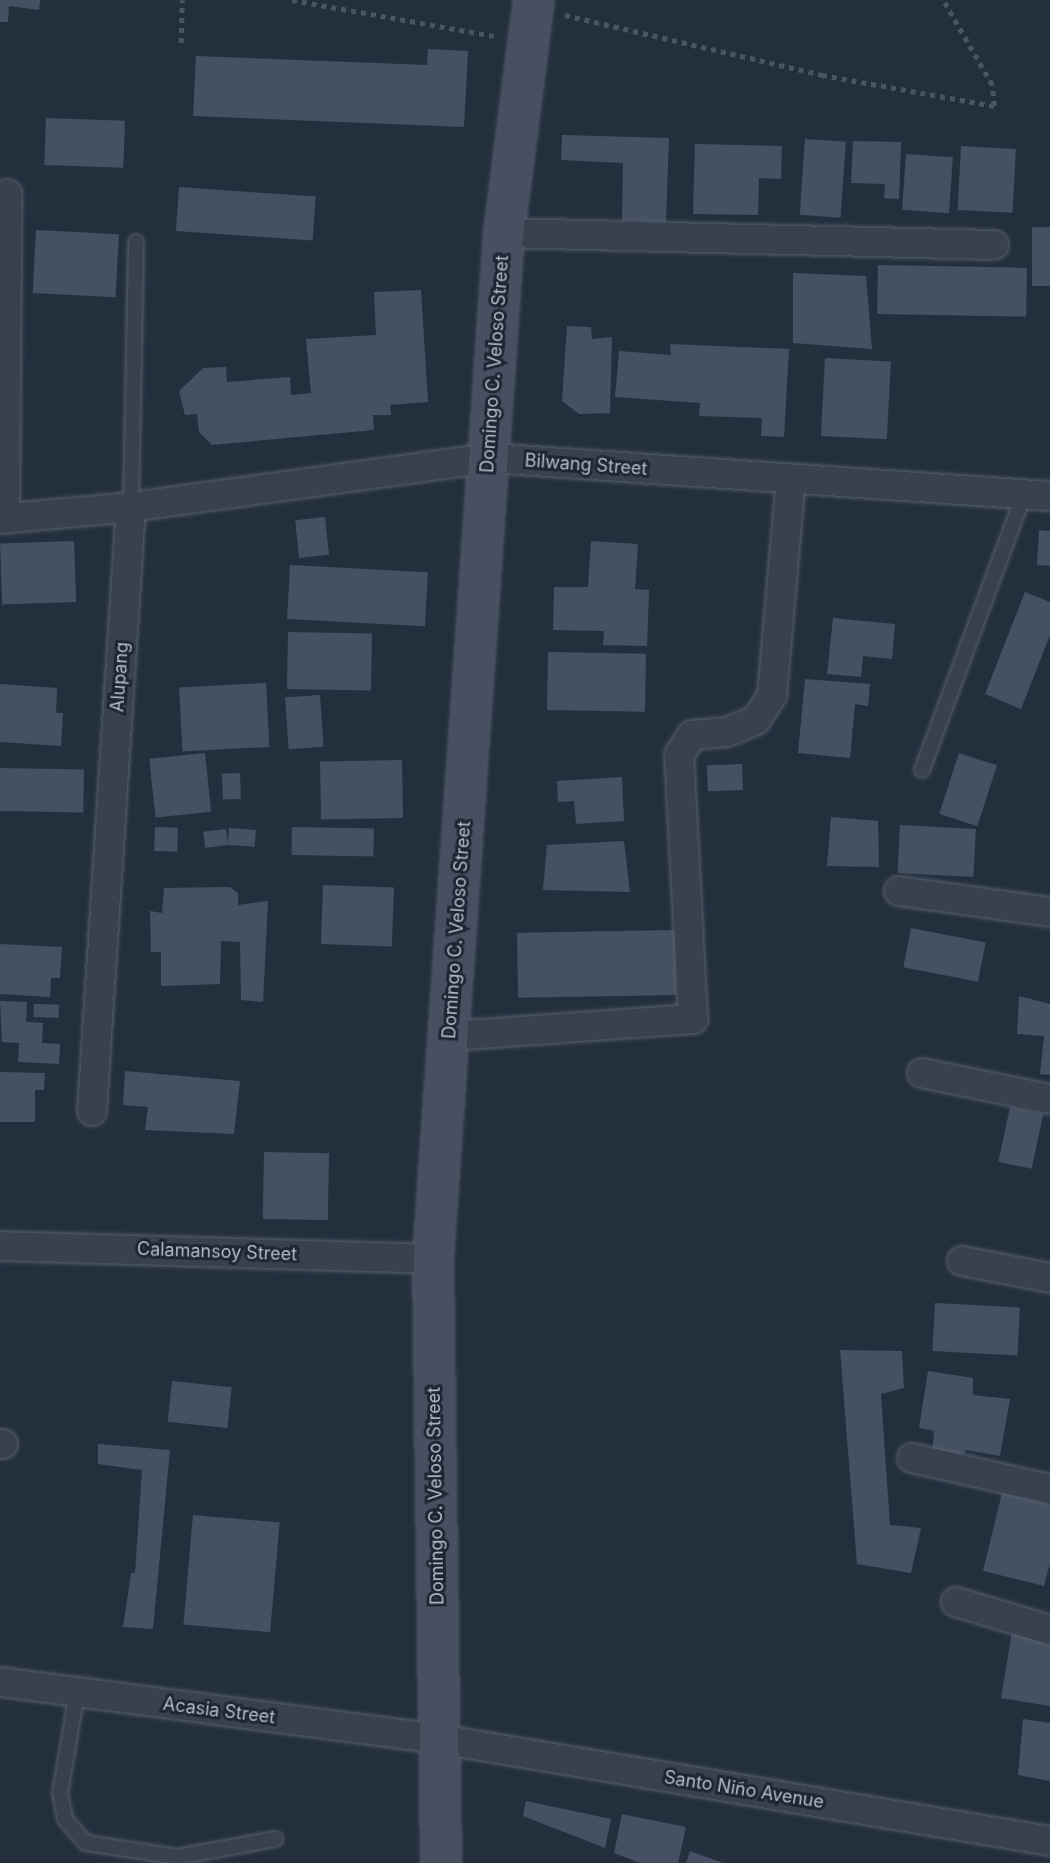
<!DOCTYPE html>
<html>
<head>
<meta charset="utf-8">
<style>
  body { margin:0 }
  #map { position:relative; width:1050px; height:1863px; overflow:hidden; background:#242f3e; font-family:Inter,sans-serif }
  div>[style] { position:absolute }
  .building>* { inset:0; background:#455162; transform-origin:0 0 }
  .path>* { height:4.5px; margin-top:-2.25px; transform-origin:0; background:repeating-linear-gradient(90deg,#44595c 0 5px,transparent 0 10px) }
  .roads { filter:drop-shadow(0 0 2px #565f6c) drop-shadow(0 0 2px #565f6c) }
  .lane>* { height:14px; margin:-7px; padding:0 7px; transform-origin:7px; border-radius:7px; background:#38414e }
  .street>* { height:28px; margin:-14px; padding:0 14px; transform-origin:14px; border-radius:14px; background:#38414e }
  .secondary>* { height:38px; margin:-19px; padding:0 19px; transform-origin:19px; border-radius:19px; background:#465061 }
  span { translate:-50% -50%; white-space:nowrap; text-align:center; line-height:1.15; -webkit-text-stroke:6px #1d2633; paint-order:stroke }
  .street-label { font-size:18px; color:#b4bcc9 }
</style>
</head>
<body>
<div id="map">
  <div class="building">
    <i style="clip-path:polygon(0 0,40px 0,39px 10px,9px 6px,8px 22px,0 22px)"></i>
    <i style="clip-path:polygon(428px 49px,468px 51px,464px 127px,193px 116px,196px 56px,427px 65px)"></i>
    <i style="left:46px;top:118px;width:79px;height:47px;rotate:2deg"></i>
    <i style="clip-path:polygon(562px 135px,669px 138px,666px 222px,622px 220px,623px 163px,561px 160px)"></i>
    <i style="left:805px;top:139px;width:41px;height:76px;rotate:4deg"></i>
    <i style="clip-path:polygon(853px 141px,901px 142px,899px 199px,884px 198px,885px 184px,851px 183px)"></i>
    <i style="clip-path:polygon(695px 144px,782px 146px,781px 179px,759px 178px,758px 215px,693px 214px)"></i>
    <i style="left:961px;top:146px;width:55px;height:64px;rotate:3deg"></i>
    <i style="left:906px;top:154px;width:47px;height:56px;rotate:4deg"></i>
    <i style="left:179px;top:187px;width:137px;height:44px;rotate:4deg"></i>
    <i style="left:1032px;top:227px;width:18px;height:59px"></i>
    <i style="left:36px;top:230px;width:83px;height:63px;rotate:3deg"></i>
    <i style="left:878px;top:265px;width:149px;height:49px;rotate:1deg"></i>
    <i style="clip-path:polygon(793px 273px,866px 276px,872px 349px,793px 343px)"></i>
    <i style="clip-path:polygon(421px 290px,428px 402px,390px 405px,391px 415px,373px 415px,374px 430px,212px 445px,199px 432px,197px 414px,185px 415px,179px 391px,203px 368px,226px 367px,227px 382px,290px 377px,291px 395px,311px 393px,306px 339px,376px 335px,374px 292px)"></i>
    <i style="clip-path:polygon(567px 326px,591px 327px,592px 339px,612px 337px,610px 413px,579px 414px,562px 401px)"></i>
    <i style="clip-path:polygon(670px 344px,789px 349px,784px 437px,761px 436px,762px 418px,699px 416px,700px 403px,615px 397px,619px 351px,671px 355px)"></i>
    <i style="left:825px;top:358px;width:66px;height:78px;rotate:3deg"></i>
    <i style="left:325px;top:517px;width:38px;height:30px;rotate:84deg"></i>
    <i style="clip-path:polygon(1039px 530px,1050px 531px,1050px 566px,1037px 565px)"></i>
    <i style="left:74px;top:541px;width:61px;height:74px;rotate:88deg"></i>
    <i style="clip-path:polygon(591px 541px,638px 544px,635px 589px,649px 590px,647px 646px,603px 645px,604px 631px,553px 630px,554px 587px,588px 587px)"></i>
    <i style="left:290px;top:565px;width:138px;height:54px;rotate:3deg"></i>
    <i style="clip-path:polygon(1025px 592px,1050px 602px,1050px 635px,1021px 709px,985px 694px)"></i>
    <i style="clip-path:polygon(833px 618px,895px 624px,892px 659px,863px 656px,861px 677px,827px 674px)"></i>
    <i style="left:288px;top:632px;width:84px;height:57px;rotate:1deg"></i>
    <i style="left:548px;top:652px;width:98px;height:58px;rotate:1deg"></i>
    <i style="clip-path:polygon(805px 679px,870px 684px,868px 706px,855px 704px,850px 758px,798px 753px)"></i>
    <i style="left:266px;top:683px;width:64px;height:87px;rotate:87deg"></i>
    <i style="clip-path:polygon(0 684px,57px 688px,56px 713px,63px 713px,61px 746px,0 742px)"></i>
    <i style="left:320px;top:695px;width:52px;height:35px;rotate:86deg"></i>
    <i style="left:205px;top:753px;width:59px;height:56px;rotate:84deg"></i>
    <i style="left:959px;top:753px;width:40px;height:64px;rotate:18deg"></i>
    <i style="left:402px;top:760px;width:58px;height:82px;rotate:89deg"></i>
    <i style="left:742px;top:764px;width:26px;height:35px;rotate:88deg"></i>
    <i style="left:0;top:768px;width:84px;height:43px;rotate:1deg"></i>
    <i style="left:240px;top:773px;width:26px;height:18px;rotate:88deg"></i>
    <i style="clip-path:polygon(622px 777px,624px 821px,576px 824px,574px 801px,558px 802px,557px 781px)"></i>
    <i style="clip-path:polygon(831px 817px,878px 821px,879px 867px,827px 866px)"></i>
    <i style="left:900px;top:825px;width:76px;height:48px;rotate:3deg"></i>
    <i style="left:155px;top:827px;width:23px;height:24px;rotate:2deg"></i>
    <i style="left:292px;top:827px;width:82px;height:28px;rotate:1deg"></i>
    <i style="left:229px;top:828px;width:27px;height:17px;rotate:4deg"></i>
    <i style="left:226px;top:829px;width:16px;height:23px;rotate:83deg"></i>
    <i style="clip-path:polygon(624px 841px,630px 892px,543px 890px,547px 845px)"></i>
    <i style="left:323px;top:885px;width:71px;height:59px;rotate:2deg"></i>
    <i style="clip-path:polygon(230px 887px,238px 893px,238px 905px,268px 901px,263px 1002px,241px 1000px,240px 942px,221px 941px,220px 984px,161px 986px,161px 952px,151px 952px,150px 911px,162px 913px,164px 888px)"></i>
    <i style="left:911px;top:928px;width:76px;height:40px;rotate:11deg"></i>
    <i style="left:675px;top:930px;width:65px;height:158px;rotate:89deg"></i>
    <i style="clip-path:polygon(0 944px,62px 947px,60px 978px,51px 978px,50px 997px,0 994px)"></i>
    <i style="clip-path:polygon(1019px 996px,1050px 1004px,1050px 1075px,1040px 1074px,1044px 1036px,1017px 1034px)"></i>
    <i style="clip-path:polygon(0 1001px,27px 1002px,26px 1022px,43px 1023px,42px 1043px,60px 1044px,59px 1064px,18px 1062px,19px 1043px,2px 1042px)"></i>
    <i style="left:34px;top:1004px;width:25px;height:13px;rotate:2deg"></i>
    <i style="clip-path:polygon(125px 1071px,240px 1081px,234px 1134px,145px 1130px,148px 1107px,123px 1105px)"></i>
    <i style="clip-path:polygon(0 1072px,45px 1073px,44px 1090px,35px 1090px,35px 1122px,0 1122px)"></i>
    <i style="left:1010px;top:1107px;width:34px;height:56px;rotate:12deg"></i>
    <i style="left:264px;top:1152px;width:65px;height:67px;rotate:1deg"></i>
    <i style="left:935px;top:1303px;width:85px;height:48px;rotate:3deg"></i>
    <i style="clip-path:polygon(840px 1350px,902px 1351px,904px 1388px,881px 1394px,890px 1525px,921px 1528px,911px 1573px,857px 1564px)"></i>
    <i style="clip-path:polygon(928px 1371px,973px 1378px,973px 1395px,1010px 1399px,1000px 1456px,966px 1450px,958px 1462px,932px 1454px,934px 1431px,919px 1428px)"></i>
    <i style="left:172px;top:1381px;width:60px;height:41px;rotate:6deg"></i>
    <i style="clip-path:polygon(98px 1444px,170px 1450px,153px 1629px,123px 1627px,131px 1573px,135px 1573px,142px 1470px,98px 1464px)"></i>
    <i style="clip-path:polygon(1002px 1493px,1050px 1504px,1050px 1563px,1044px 1586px,983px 1571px)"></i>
    <i style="left:193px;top:1515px;width:87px;height:110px;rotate:5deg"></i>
    <i style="clip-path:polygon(1012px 1632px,1050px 1638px,1050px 1706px,1001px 1698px)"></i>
    <i style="clip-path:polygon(1023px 1719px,1050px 1723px,1050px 1781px,1018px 1775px)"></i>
    <i style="clip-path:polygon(526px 1801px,611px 1819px,605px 1848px,523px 1816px)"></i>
    <i style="clip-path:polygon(622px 1814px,686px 1827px,678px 1863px,640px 1863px,614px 1853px)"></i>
    <i style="clip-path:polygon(690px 1851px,723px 1863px,686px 1863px)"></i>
  </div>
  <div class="path">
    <i style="left:292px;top:0;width:206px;rotate:10.1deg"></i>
    <i style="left:565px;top:15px;width:264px;rotate:13.1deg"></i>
    <i style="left:822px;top:75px;width:175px;rotate:10.2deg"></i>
    <i style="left:994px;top:106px;width:21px;rotate:-95deg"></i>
    <i style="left:992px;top:85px;width:98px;rotate:-120deg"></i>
    <i style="left:181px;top:43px;width:43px;rotate:-88.7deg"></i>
  </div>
  <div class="roads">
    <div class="lane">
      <i style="left:131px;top:507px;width:265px;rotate:-88.9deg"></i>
      <i style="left:922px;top:770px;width:294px;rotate:-69.7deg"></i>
      <i style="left:77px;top:1693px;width:101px;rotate:99.6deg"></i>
      <i style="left:60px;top:1793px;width:26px;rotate:79deg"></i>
      <i style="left:65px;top:1819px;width:32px;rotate:49deg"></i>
      <i style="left:86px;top:1843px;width:92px;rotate:8.7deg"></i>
      <i style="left:177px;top:1857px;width:100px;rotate:-10.4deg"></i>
    </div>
    <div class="street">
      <i style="left:504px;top:233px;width:490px;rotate:1.4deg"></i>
      <i style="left:0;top:519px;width:132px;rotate:-5.2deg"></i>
      <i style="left:131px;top:507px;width:361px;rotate:-7.8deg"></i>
      <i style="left:489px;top:458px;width:562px;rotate:3.88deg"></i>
      <i style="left:5px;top:519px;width:325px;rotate:-89.6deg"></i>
      <i style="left:899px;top:891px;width:152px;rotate:7.9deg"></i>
      <i style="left:450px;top:1036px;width:244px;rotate:-4deg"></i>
      <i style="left:693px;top:1019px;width:264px;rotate:-93deg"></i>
      <i style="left:679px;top:755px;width:24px;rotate:-57deg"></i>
      <i style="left:692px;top:735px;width:35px;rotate:-5deg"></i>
      <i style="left:727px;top:732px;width:31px;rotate:-22deg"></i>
      <i style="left:756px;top:720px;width:30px;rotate:-57deg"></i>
      <i style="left:772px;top:695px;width:217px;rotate:-85deg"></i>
      <i style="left:922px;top:1073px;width:131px;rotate:11.5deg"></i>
      <i style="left:92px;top:1111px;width:605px;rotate:-86.31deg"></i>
      <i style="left:0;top:1246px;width:433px;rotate:1.7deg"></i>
      <i style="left:962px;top:1261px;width:90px;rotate:10.9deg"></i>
      <i style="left:0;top:1444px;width:3px"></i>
      <i style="left:912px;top:1458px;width:141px;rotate:12.7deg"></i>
      <i style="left:956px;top:1602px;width:98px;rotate:16.6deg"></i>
      <i style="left:0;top:1682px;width:443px;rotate:7.4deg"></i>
      <i style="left:439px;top:1739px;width:619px;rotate:9.48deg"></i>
    </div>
    <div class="secondary">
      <i style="left:441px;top:1863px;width:604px;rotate:-90.76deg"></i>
      <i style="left:433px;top:1259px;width:1028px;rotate:-86.04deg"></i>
      <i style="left:504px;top:233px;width:235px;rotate:-82.7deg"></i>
    </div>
  </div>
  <div class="street-label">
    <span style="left:495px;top:364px;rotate:-86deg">Domingo C. Veloso Street</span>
    <span style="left:586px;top:465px;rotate:4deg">Bilwang Street</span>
    <span style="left:120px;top:677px;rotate:-86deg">Alupang</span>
    <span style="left:457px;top:930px;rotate:-86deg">Domingo C. Veloso Street</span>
    <span style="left:217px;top:1252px;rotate:2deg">Calamansoy Street</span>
    <span style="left:436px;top:1496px;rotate:-91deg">Domingo C. Veloso Street</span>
    <span style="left:219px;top:1711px;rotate:7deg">Acasia Street</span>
    <span style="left:744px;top:1790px;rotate:9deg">Santo Niño Avenue</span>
  </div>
</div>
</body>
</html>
